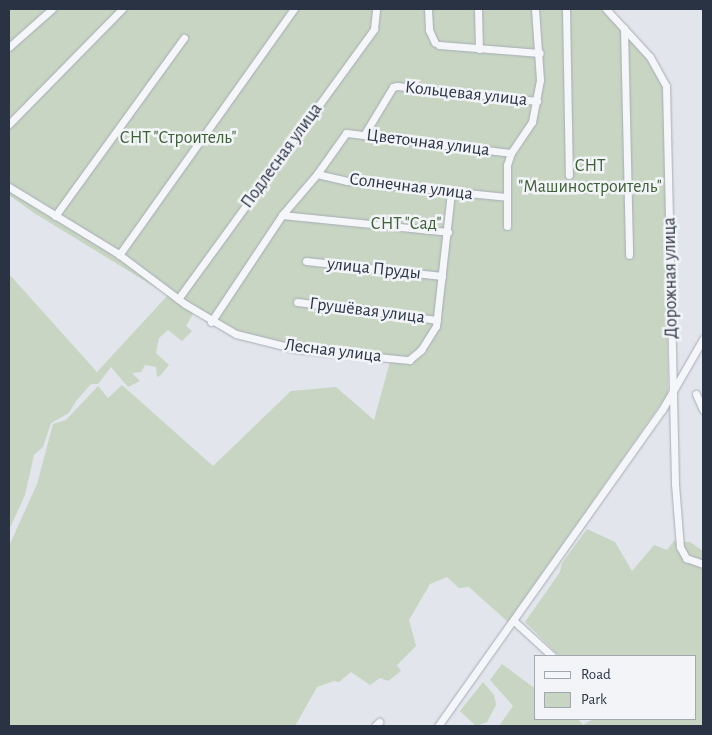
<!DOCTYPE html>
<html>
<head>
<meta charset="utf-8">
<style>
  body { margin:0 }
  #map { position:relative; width:712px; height:735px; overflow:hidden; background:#e2e5eb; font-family:"Alegreya Sans",sans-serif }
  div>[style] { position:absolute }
  .green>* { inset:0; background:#c7d5c2 }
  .roads { filter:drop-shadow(0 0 1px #a7acb6) drop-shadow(0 0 1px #a7acb6) }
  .minor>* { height:7px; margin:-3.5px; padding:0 3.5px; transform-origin:3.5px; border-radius:3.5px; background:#f5f6f9 }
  span { translate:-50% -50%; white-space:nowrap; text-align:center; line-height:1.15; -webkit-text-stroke:5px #f2f4f8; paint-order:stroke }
  .street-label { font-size:18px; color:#293344 }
  .park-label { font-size:18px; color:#3d6035 }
  .frame { position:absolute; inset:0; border:10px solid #293344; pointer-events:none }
  .legend { position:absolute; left:534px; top:655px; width:162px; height:65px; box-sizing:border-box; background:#f2f4f8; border:1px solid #a2a7b0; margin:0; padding:6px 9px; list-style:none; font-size:15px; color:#293344 }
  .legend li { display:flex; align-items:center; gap:10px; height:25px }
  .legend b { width:25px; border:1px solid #a2a7b0 }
</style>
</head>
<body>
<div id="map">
  <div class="green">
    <i style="clip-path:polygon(9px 9px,606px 9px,662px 74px,670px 299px,667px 298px,668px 394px,508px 622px,469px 587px,459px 588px,447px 577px,430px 584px,409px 620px,416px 646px,397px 665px,401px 671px,388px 681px,380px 678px,370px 685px,351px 672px,339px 682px,334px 681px,317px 687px,295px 726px,9px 726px,9px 546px,37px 484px,53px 424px,66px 420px,98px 386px,108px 398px,122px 385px,213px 466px,291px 391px,336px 387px,374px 420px,391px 358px,258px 340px,214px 323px,117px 253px,9px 187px)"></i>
    <i style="clip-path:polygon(9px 189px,116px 254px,194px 312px,186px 326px,192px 331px,182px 341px,168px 330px,159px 338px,156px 353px,169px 365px,161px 375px,157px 377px,156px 367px,145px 365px,141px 372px,132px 373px,140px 381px,128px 387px,111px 367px,98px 384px,91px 384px,76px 401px,69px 413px,51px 423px,43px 447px,34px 455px,25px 495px,9px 530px,9px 274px,97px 372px,168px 295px,34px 213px,9px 195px)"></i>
    <i style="clip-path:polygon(587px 529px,615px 542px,632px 571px,654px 545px,667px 550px,674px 541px,690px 542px,703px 551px,703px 726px,499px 726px,513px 706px,490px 680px,502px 664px,533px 687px,536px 685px,536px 719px,578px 719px,583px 725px,593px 719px,696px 719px,696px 656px,559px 656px,525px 622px,560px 572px,562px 563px)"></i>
    <i style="clip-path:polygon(483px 682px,494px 695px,496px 705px,487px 722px,476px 726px,460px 711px)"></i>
  </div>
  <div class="roads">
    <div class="minor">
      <i style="left:428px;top:9px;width:21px;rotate:87deg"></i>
      <i style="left:429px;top:30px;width:14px;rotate:65deg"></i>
      <i style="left:478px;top:9px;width:40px;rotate:88.6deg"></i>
      <i style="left:566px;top:9px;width:166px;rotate:89deg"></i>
      <i style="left:606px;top:9px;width:65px;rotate:47.5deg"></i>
      <i style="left:650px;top:57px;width:33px;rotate:61deg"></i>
      <i style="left:666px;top:86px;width:398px;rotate:88.7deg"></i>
      <i style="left:675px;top:484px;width:63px;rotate:85.5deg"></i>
      <i style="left:680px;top:547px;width:13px;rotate:61deg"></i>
      <i style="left:686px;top:558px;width:18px;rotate:19deg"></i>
      <i style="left:624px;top:28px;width:227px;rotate:88.7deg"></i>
      <i style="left:439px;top:45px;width:101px;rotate:4.5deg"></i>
      <i style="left:9px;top:47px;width:57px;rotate:-41.5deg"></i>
      <i style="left:9px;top:124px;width:161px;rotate:-45.5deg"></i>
      <i style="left:364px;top:135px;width:56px;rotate:-58.9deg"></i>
      <i style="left:393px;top:87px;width:4px;rotate:-14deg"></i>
      <i style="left:397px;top:86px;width:141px;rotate:6.1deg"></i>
      <i style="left:317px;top:174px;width:31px;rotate:13deg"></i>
      <i style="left:347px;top:181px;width:160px;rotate:5.7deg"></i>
      <i style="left:9px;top:187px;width:127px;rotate:31.4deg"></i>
      <i style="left:117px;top:253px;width:85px;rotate:36.9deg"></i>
      <i style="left:185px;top:304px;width:59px;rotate:30.5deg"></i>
      <i style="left:236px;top:334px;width:62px;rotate:14deg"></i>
      <i style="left:296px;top:349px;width:114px;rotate:5.6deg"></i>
      <i style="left:409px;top:360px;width:16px;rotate:-40deg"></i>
      <i style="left:421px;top:350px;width:28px;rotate:-58deg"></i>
      <i style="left:436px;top:326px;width:135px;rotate:-83.6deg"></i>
      <i style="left:282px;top:215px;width:167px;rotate:5.8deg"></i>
      <i style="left:55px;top:216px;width:220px;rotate:-54.1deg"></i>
      <i style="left:507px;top:226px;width:61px;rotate:-90deg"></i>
      <i style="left:507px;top:165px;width:13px;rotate:-72deg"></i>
      <i style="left:511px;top:153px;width:37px;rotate:-56deg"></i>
      <i style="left:532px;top:122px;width:43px;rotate:-79.2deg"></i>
      <i style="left:540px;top:80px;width:71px;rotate:-94deg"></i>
      <i style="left:119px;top:255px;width:302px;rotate:-54.6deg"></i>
      <i style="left:306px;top:261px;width:137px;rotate:6.3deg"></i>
      <i style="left:178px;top:299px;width:334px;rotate:-54deg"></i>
      <i style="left:374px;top:29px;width:20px;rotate:-84deg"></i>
      <i style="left:297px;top:302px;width:141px;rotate:7.3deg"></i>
      <i style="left:211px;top:322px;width:128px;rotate:-56.4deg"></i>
      <i style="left:282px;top:215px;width:54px;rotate:-49.5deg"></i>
      <i style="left:317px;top:174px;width:50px;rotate:-54.7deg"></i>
      <i style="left:346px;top:133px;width:166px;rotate:6.9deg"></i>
      <i style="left:696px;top:394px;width:17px;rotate:66deg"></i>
      <i style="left:514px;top:621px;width:52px;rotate:42.6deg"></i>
      <i style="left:375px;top:726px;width:6px;rotate:-45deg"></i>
      <i style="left:438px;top:726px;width:387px;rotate:-54.7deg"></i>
      <i style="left:662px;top:410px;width:82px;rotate:-60deg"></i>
    </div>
  </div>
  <div class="street-label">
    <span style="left:466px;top:94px;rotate:6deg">Кольцевая улица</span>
    <span style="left:428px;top:143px;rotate:7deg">Цветочная улица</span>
    <span style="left:282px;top:156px;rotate:-54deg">Подлесная улица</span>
    <span style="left:411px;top:187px;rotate:7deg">Солнечная улица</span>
    <span style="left:374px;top:269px;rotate:6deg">улица Пруды</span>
    <span style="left:671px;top:278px;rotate:-91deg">Дорожная улица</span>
    <span style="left:367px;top:311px;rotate:7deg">Грушёвая улица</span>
    <span style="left:333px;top:351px;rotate:7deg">Лесная улица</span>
  </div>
  <div class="park-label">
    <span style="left:178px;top:138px">СНТ "Строитель"</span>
    <span style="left:590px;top:177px">СНТ<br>"Машиностроитель"</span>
    <span style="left:406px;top:224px">СНТ "Сад"</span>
  </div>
  <div class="frame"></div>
  <ul class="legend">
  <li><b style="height:6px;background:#f5f6f9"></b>Road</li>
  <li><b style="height:14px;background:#c7d5c2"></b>Park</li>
  </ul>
</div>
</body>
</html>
